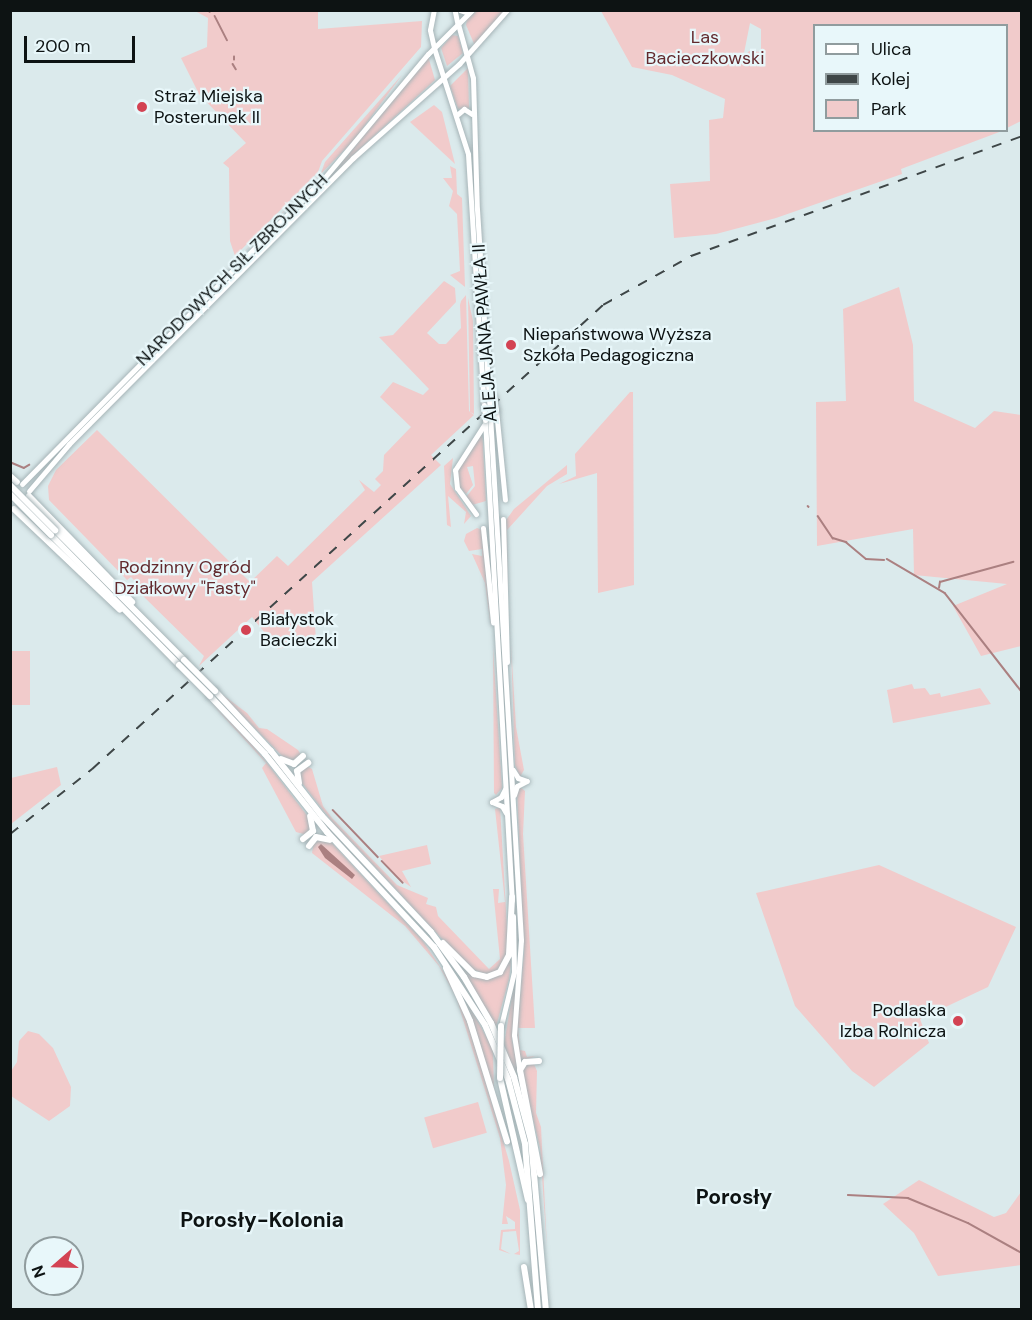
<!DOCTYPE html>
<html>
<head>
<meta charset="utf-8">
<style>
  body { margin:0 }
  #map { position:relative; width:1032px; height:1320px; overflow:hidden; background:#dbeaec; font-family:"DM Sans",sans-serif }
  div>[style] { position:absolute }
  .green>* { inset:0; background:#f1cbcb; transform-origin:0 0 }
  .water>* { inset:0; background:#ab8081 }
  .stream>* { height:1.5px; margin:-0.75px; padding:0 0.75px; transform-origin:0.75px; border-radius:0.75px; background:#ab8081 }
  .roads { filter:drop-shadow(0 0 2px #a6b4b7) drop-shadow(0 0 2px #a6b4b7) }
  .secondary>* { height:4.5px; margin:-2.25px; padding:0 2.25px; transform-origin:2.25px; border-radius:2.25px; background:#fff }
  .primary>* { height:5px; margin:-2.5px; padding:0 2.5px; transform-origin:2.5px; border-radius:2.5px; background:#fff }
  .trunk>* { height:6px; margin:-3px; padding:0 3px; transform-origin:3px; border-radius:3px; background:#fff }
  .rail>* { height:1.5px; margin-top:-0.75px; transform-origin:0; background:repeating-linear-gradient(90deg,#3e4647 0 10px,transparent 0 20px) }
  .bridges { filter:drop-shadow(0 0 2px #a6b4b7) drop-shadow(0 0 2px #a6b4b7) }
  .primary-bridge>* { height:5px; margin:-2.5px; padding:0 2.5px; transform-origin:2.5px; border-radius:2.5px; background:#fff }
  .trunk-bridge>* { height:6px; margin:-3px; padding:0 3px; transform-origin:3px; border-radius:3px; background:#fff }
  .dots>* { width:16px; height:16px; translate:-50% -50%; box-sizing:border-box; border:3px solid #e8f7fa; border-radius:50% }
  span { translate:-50% -50%; white-space:nowrap; text-align:center; line-height:1.15; -webkit-text-stroke:4.5px #e8f7fa; paint-order:stroke }
  .park-label { font-size:18px; color:#62292d }
  .poi-label { font-size:18px; color:#0d1313 }
  .left { translate:0 -50%; text-align:left }
  .right { translate:-100% -50%; text-align:right }
  .street-label { font-size:18px; color:#0d1313 }
  .quarter-label { font-size:21px; color:#0d1313; font-weight:700 }
  .frame { position:absolute; inset:0; border:12px solid #0d1313; pointer-events:none }
  .legend { position:absolute; left:813px; top:24px; width:195px; height:108px; box-sizing:border-box; background:#e8f7fa; border:2px solid #909c9e; margin:0; padding:8px 10px; list-style:none; font-size:18px; color:#0d1313 }
  .legend li { display:flex; align-items:center; gap:12px; height:30px }
  .legend b { width:30px; border:2px solid #909c9e }
  .north { position:absolute; left:24px; top:1236px; width:60px; height:60px; box-sizing:border-box; background:#e8f7fa; border:2px solid #909c9e; border-radius:50%; rotate:250deg; font-size:16px; font-weight:700; line-height:24px; text-align:center; color:#0d1313 }
  .north::after { content:''; display:block; margin:auto; width:21px; height:27px; background:#d34353; clip-path:polygon(50% 0,100% 100%,50% 72%,0 100%) }
  .scale { position:absolute; left:24px; top:36px; width:111px; height:27px; box-sizing:border-box; border:3px solid #0d1313; border-top:0; padding-left:8px; font-size:18px; line-height:21px; white-space:nowrap; color:#0d1313; -webkit-text-stroke:4px #e8f7fa; paint-order:stroke }
</style>
</head>
<body>
<div id="map">
  <div class="green">
    <i style="clip-path:polygon(195px 11px,318px 11px,318px 29px,422px 21px,421px 47px,322px 161px,318px 172px,235px 256px,230px 241px,229px 168px,223px 163px,246px 143px,199px 94px,181px 58px,207px 47px,208px 18px)"></i>
    <i style="clip-path:polygon(477px 11px,505px 11px,475px 46px,466px 25px,467px 19px)"></i>
    <i style="clip-path:polygon(evenodd,601px 11px,1021px 11px,1021px 121px,1007px 128px,1006px 26px,814px 26px,814px 130px,1002px 131px,901px 169px,902px 174px,776px 218px,716px 234px,674px 238px,670px 184px,710px 181px,709px 120px,723px 118px,725px 99px,672px 75px,632px 67px,601px 11px,750px 23px,761px 29px,761px 52px,749px 51px,743px 58px,750px 23px)"></i>
    <i style="clip-path:polygon(452px 35px,458px 36px,463px 53px,447px 66px,441px 48px)"></i>
    <i style="clip-path:polygon(428px 56px,435px 80px,351px 157px,233px 277px,348px 155px)"></i>
    <i style="clip-path:polygon(468px 68px,469px 108px,458px 109px,450px 86px)"></i>
    <i style="clip-path:polygon(402px 75px,354px 140px,206px 291px,321px 173px,325px 162px)"></i>
    <i style="clip-path:polygon(434px 105px,442px 112px,455px 164px,410px 122px)"></i>
    <i style="clip-path:polygon(450px 166px,456px 169px,457px 194px,462px 198px,465px 287px,450px 275px,460px 271px,457px 214px,449px 206px,453px 191px,443px 178px,452px 178px)"></i>
    <i style="clip-path:polygon(444px 281px,455px 288px,456px 302px,427px 333px,439px 344px,446px 344px,461px 328px,460px 305px,461px 301px,466px 295px,469px 411px,474px 415px,431px 455px,441px 465px,312px 582px,316px 640px,278px 649px,252px 617px,199px 666px,204px 656px,140px 593px,143px 589px,131px 577px,127px 580px,49px 500px,48px 486px,56px 470px,97px 430px,250px 582px,277px 556px,288px 566px,365px 490px,359px 480px,374px 492px,381px 485px,375px 479px,383px 471px,384px 455px,411px 427px,380px 397px,393px 382px,423px 395px,429px 389px,379px 337px,393px 335px)"></i>
    <i style="clip-path:polygon(899px 287px,913px 345px,914px 401px,975px 428px,994px 411px,1021px 415px,1021px 646px,981px 656px,953px 606px,1007px 584px,914px 575px,913px 529px,817px 546px,816px 402px,846px 401px,843px 309px)"></i>
    <i style="clip-path:polygon(468px 298px,473px 321px,474px 414px,470px 412px)"></i>
    <i style="clip-path:polygon(630px 392px,633px 392px,634px 585px,598px 593px,597px 473px,559px 484px,576px 476px,575px 454px)"></i>
    <i style="clip-path:polygon(482px 428px,486px 501px,472px 505px,466px 497px,475px 486px,473px 466px,467px 467px,473px 485px,466px 494px,458px 485px,458px 469px)"></i>
    <i style="clip-path:polygon(453px 458px,450px 484px,471px 516px,464px 524px,466px 512px,448px 496px,451px 527px,447px 525px,444px 466px)"></i>
    <i style="clip-path:polygon(567px 465px,567px 474px,547px 486px,507px 530px,508px 601px,504px 523px,514px 509px)"></i>
    <i style="clip-path:polygon(477px 528px,482px 530px,491px 629px,485px 583px,472px 554px,482px 556px,482px 549px,469px 551px,464px 541px,466px 534px)"></i>
    <i style="clip-path:polygon(493px 531px,519px 959px,512px 1040px,530px 1122px,504px 1044px,518px 961px)"></i>
    <i style="clip-path:polygon(511px 645px,516px 727px,524px 770px,520px 777px,515px 765px)"></i>
    <i style="clip-path:polygon(493px 647px,502px 788px,496px 795px,494px 793px)"></i>
    <i style="left:11px;top:651px;width:19px;height:54px"></i>
    <i style="clip-path:polygon(912px 684px,914px 689px,925px 688px,930px 695px,940px 693px,941px 697px,980px 688px,991px 704px,893px 723px,887px 690px)"></i>
    <i style="clip-path:polygon(219px 692px,247px 713px,259px 728px,267px 729px,298px 750px,301px 755px,296px 761px,285px 759px)"></i>
    <i style="clip-path:polygon(210px 702px,250px 742px,267px 763px,309px 818px,311px 829px,307px 835px,296px 832px,262px 768px,266px 763px)"></i>
    <i style="clip-path:polygon(307px 766px,312px 769px,323px 806px,332px 818px,397px 885px,428px 898px,426px 904px,436px 907px,438px 916px,489px 969px,500px 959px,493px 889px,499px 889px,498px 903px,505px 902px,495px 809px,500px 807px,508px 944px,507px 957px,498px 971px,489px 975px,470px 969px,363px 854px,333px 823px,302px 783px,299px 772px)"></i>
    <i style="clip-path:polygon(57px 767px,61px 785px,11px 824px,11px 778px)"></i>
    <i style="clip-path:polygon(520px 787px,525px 791px,523px 834px,535px 1028px,518px 1028px,520px 1050px,525px 1051px,527px 1057px,535px 1056px,519px 1064px,517px 1028px,524px 952px,517px 790px)"></i>
    <i style="clip-path:polygon(314px 840px,329px 840px,423px 941px,451px 983px,468px 1022px,509px 1161px,520px 1210px,520px 1255px,514px 1254px,519px 1251px,516px 1231px,503px 1232px,501px 1249px,511px 1254px,499px 1250px,501px 1230px,515px 1229px,515px 1222px,506px 1216px,508px 1224px,502px 1224px,506px 1185px,500px 1138px,456px 997px,439px 966px,405px 926px,312px 853px)"></i>
    <i style="clip-path:polygon(427px 845px,431px 864px,402px 871px,411px 887px,395px 876px,379px 856px)"></i>
    <i style="clip-path:polygon(879px 865px,1016px 927px,988px 987px,920px 1019px,929px 1043px,874px 1087px,852px 1071px,795px 1006px,756px 893px)"></i>
    <i style="clip-path:polygon(512px 954px,509px 979px,496px 1027px,456px 960px,472px 976px,491px 979px,504px 971px)"></i>
    <i style="clip-path:polygon(456px 982px,493px 1049px,494px 1094px,469px 1011px)"></i>
    <i style="clip-path:polygon(28px 1031px,39px 1034px,53px 1048px,71px 1087px,70px 1106px,49px 1121px,11px 1096px,11px 1071px,17px 1062px,19px 1041px)"></i>
    <i style="clip-path:polygon(526px 1064px,534px 1064px,537px 1071px,536px 1113px,541px 1127px,547px 1248px,540px 1148px,522px 1072px)"></i>
    <i style="left:478px;top:1102px;width:32px;height:56px;rotate:74deg"></i>
    <i style="clip-path:polygon(919px 1180px,994px 1217px,1006px 1213px,1021px 1192px,1021px 1265px,938px 1276px,914px 1233px,883px 1204px)"></i>
  </div>
  <div class="water">
    <i style="clip-path:polygon(321px 844px,355px 875px,352px 879px,325px 858px,318px 847px)"></i>
  </div>
  <div class="stream">
    <i style="left:209px;top:10px;width:2px;rotate:63deg"></i>
    <i style="left:215px;top:16px;width:27px;rotate:63deg"></i>
    <i style="left:234px;top:60px;width:3px;rotate:-90deg"></i>
    <i style="left:233px;top:64px;width:6px;rotate:59deg"></i>
    <i style="left:10px;top:462px;width:15px;rotate:23deg"></i>
    <i style="left:24px;top:468px;width:6px;rotate:-31deg"></i>
    <i style="left:808px;top:506px;width:1px;rotate:45deg"></i>
    <i style="left:818px;top:516px;width:27px;rotate:56deg"></i>
    <i style="left:833px;top:538px;width:14px;rotate:17deg"></i>
    <i style="left:846px;top:542px;width:26px;rotate:40deg"></i>
    <i style="left:866px;top:559px;width:18px;rotate:3deg"></i>
    <i style="left:887px;top:559px;width:67px;rotate:30.4deg"></i>
    <i style="left:945px;top:593px;width:125px;rotate:52.1deg"></i>
    <i style="left:939px;top:588px;width:6px;rotate:-81deg"></i>
    <i style="left:940px;top:582px;width:76px;rotate:-15.3deg"></i>
    <i style="left:333px;top:810px;width:65px;rotate:46.2deg"></i>
    <i style="left:382px;top:861px;width:30px;rotate:46deg"></i>
    <i style="left:848px;top:1195px;width:60px;rotate:2.9deg"></i>
    <i style="left:908px;top:1198px;width:65px;rotate:22.6deg"></i>
    <i style="left:968px;top:1223px;width:62px;rotate:29.1deg"></i>
  </div>
  <div class="roads">
    <div class="secondary">
      <i style="left:455px;top:10px;width:14px;rotate:78deg"></i>
      <i style="left:434px;top:48px;width:18px;rotate:-103deg"></i>
      <i style="left:430px;top:30px;width:20px;rotate:-79deg"></i>
    </div>
    <div class="primary">
      <i style="left:460px;top:10px;width:9px;rotate:18deg"></i>
      <i style="left:458px;top:24px;width:56px;rotate:74.5deg"></i>
      <i style="left:473px;top:78px;width:131px;rotate:88.3deg"></i>
      <i style="left:477px;top:209px;width:190px;rotate:86.4deg"></i>
      <i style="left:434px;top:48px;width:111px;rotate:72.2deg"></i>
      <i style="left:468px;top:154px;width:252px;rotate:86.4deg"></i>
      <i style="left:458px;top:114px;width:8px;rotate:-40deg"></i>
      <i style="left:464px;top:109px;width:9px;rotate:32deg"></i>
      <i style="left:496px;top:410px;width:90px;rotate:84.3deg"></i>
      <i style="left:490px;top:415px;width:526px;rotate:86.62deg"></i>
      <i style="left:521px;top:940px;width:95px;rotate:94.2deg"></i>
      <i style="left:514px;top:1035px;width:39px;rotate:81deg"></i>
      <i style="left:485px;top:420px;width:481px;rotate:86.8deg"></i>
      <i style="left:22px;top:484px;width:431px;rotate:-45.4deg"></i>
      <i style="left:325px;top:177px;width:160px;rotate:-50.1deg"></i>
      <i style="left:428px;top:54px;width:62px;rotate:-45deg"></i>
      <i style="left:29px;top:491px;width:62px;rotate:-49.6deg"></i>
      <i style="left:69px;top:444px;width:403px;rotate:-45.2deg"></i>
      <i style="left:353px;top:158px;width:142px;rotate:-41.6deg"></i>
      <i style="left:459px;top:64px;width:72px;rotate:-48.4deg"></i>
      <i style="left:476px;top:514px;width:32px;rotate:-126deg"></i>
      <i style="left:457px;top:488px;width:18px;rotate:-96deg"></i>
      <i style="left:455px;top:470px;width:54px;rotate:-57.2deg"></i>
      <i style="left:503px;top:519px;width:143px;rotate:88.4deg"></i>
      <i style="left:483px;top:528px;width:95px;rotate:83.9deg"></i>
      <i style="left:513px;top:770px;width:9px;rotate:58deg"></i>
      <i style="left:518px;top:778px;width:9px;rotate:18deg"></i>
      <i style="left:514px;top:795px;width:9px;rotate:-72deg"></i>
      <i style="left:517px;top:786px;width:11px;rotate:-27deg"></i>
      <i style="left:492px;top:802px;width:11px;rotate:22deg"></i>
      <i style="left:502px;top:806px;width:8px;rotate:60deg"></i>
      <i style="left:492px;top:802px;width:10px;rotate:-29deg"></i>
      <i style="left:501px;top:797px;width:9px;rotate:-63deg"></i>
      <i style="left:501px;top:1026px;width:56px;rotate:-76.5deg"></i>
      <i style="left:514px;top:972px;width:56px;rotate:-91deg"></i>
    </div>
    <div class="trunk">
      <i style="left:10px;top:476px;width:9px;rotate:41deg"></i>
      <i style="left:29px;top:496px;width:148px;rotate:45.8deg"></i>
      <i style="left:14px;top:509px;width:146px;rotate:43.6deg"></i>
      <i style="left:55px;top:530px;width:183px;rotate:45.2deg"></i>
      <i style="left:51px;top:535px;width:182px;rotate:45.4deg"></i>
      <i style="left:215px;top:691px;width:82px;rotate:47deg"></i>
      <i style="left:271px;top:751px;width:83px;rotate:51.9deg"></i>
      <i style="left:322px;top:816px;width:159px;rotate:46.8deg"></i>
      <i style="left:431px;top:932px;width:56px;rotate:53.7deg"></i>
      <i style="left:464px;top:977px;width:53px;rotate:59.6deg"></i>
      <i style="left:491px;top:1023px;width:59px;rotate:66.9deg"></i>
      <i style="left:514px;top:1077px;width:65px;rotate:74.9deg"></i>
      <i style="left:531px;top:1140px;width:171px;rotate:85deg"></i>
      <i style="left:210px;top:696px;width:80px;rotate:46.5deg"></i>
      <i style="left:265px;top:754px;width:100px;rotate:51.5deg"></i>
      <i style="left:327px;top:832px;width:157px;rotate:47.1deg"></i>
      <i style="left:434px;top:947px;width:93px;rotate:56.8deg"></i>
      <i style="left:485px;top:1025px;width:59px;rotate:66.9deg"></i>
      <i style="left:508px;top:1079px;width:67px;rotate:75.3deg"></i>
      <i style="left:525px;top:1144px;width:167px;rotate:85.5deg"></i>
      <i style="left:281px;top:759px;width:14px;rotate:21deg"></i>
      <i style="left:294px;top:764px;width:12px;rotate:-42deg"></i>
      <i style="left:299px;top:783px;width:12px;rotate:-99deg"></i>
      <i style="left:297px;top:771px;width:14px;rotate:-36deg"></i>
      <i style="left:303px;top:839px;width:13px;rotate:-39deg"></i>
      <i style="left:313px;top:831px;width:15px;rotate:-101deg"></i>
      <i style="left:309px;top:846px;width:11px;rotate:-52deg"></i>
      <i style="left:316px;top:837px;width:14px;rotate:12deg"></i>
      <i style="left:443px;top:943px;width:44px;rotate:45deg"></i>
      <i style="left:474px;top:974px;width:13px;rotate:13deg"></i>
      <i style="left:487px;top:977px;width:14px;rotate:-21deg"></i>
      <i style="left:500px;top:972px;width:19px;rotate:-62deg"></i>
      <i style="left:509px;top:955px;width:58px;rotate:-87deg"></i>
      <i style="left:446px;top:968px;width:58px;rotate:65.6deg"></i>
      <i style="left:470px;top:1021px;width:126px;rotate:72.9deg"></i>
      <i style="left:539px;top:1061px;width:14px;rotate:176deg"></i>
      <i style="left:525px;top:1062px;width:9px;rotate:122deg"></i>
      <i style="left:520px;top:1070px;width:106px;rotate:79.1deg"></i>
      <i style="left:500px;top:1078px;width:125px;rotate:77.1deg"></i>
      <i style="left:524px;top:1267px;width:44px;rotate:80.8deg"></i>
    </div>
  </div>
  <div class="rail">
    <i style="left:10px;top:834px;width:105px;rotate:-38.4deg"></i>
    <i style="left:92px;top:769px;width:690px;rotate:-42.24deg"></i>
    <i style="left:603px;top:305px;width:101px;rotate:-29.1deg"></i>
    <i style="left:691px;top:256px;width:352px;rotate:-19.9deg"></i>
  </div>
  <div class="bridges">
    <div class="primary-bridge">
      <i style="left:494px;top:396px;width:14px;rotate:82deg"></i>
      <i style="left:489px;top:399px;width:16px;rotate:86deg"></i>
      <i style="left:484px;top:405px;width:15px;rotate:86deg"></i>
    </div>
    <div class="trunk-bridge">
      <i style="left:10px;top:485px;width:64px;rotate:45deg"></i>
      <i style="left:10px;top:494px;width:58px;rotate:45deg"></i>
      <i style="left:184px;top:660px;width:44px;rotate:45deg"></i>
      <i style="left:179px;top:665px;width:44px;rotate:45deg"></i>
      <i style="left:500px;top:1078px;width:52px;rotate:-88.9deg"></i>
    </div>
  </div>
  <div class="dots">
    <i style="left:142px;top:107px;background:#d34353"></i>
    <i style="left:511px;top:345px;background:#d34353"></i>
    <i style="left:246px;top:630px;background:#d34353"></i>
    <i style="left:958px;top:1021px;background:#d34353"></i>
  </div>
  <div class="park-label">
    <span style="left:705px;top:48px">Las<br>Bacieczkowski</span>
    <span style="left:185px;top:578px">Rodzinny Ogród<br>Działkowy "Fasty"</span>
  </div>
  <div class="poi-label">
    <span class="left" style="left:154px;top:107px">Straż Miejska<br>Posterunek II</span>
    <span class="left" style="left:523px;top:345px">Niepaństwowa Wyższa<br>Szkoła Pedagogiczna</span>
    <span class="left" style="left:260px;top:630px">Białystok<br>Bacieczki</span>
    <span class="right" style="left:946px;top:1021px">Podlaska<br>Izba Rolnicza</span>
  </div>
  <div class="street-label">
    <span style="left:232px;top:270px;rotate:-45deg">NARODOWYCH SIŁ ZBROJNYCH</span>
    <span style="left:485px;top:333px;rotate:-94deg">ALEJA JANA PAWŁA II</span>
  </div>
  <div class="quarter-label">
    <span style="left:734px;top:1197px">Porosły</span>
    <span style="left:262px;top:1220px">Porosły-Kolonia</span>
  </div>
  <div class="frame"></div>
  <ul class="legend">
  <li><b style="height:8px;background:#fff"></b>Ulica</li>
  <li><b style="height:8px;background:#3e4647"></b>Kolej</li>
  <li><b style="height:16px;background:#f1cbcb"></b>Park</li>
  </ul>
  <div class="north">N</div>
  <div class="scale">200 m</div>
</div>
</body>
</html>
